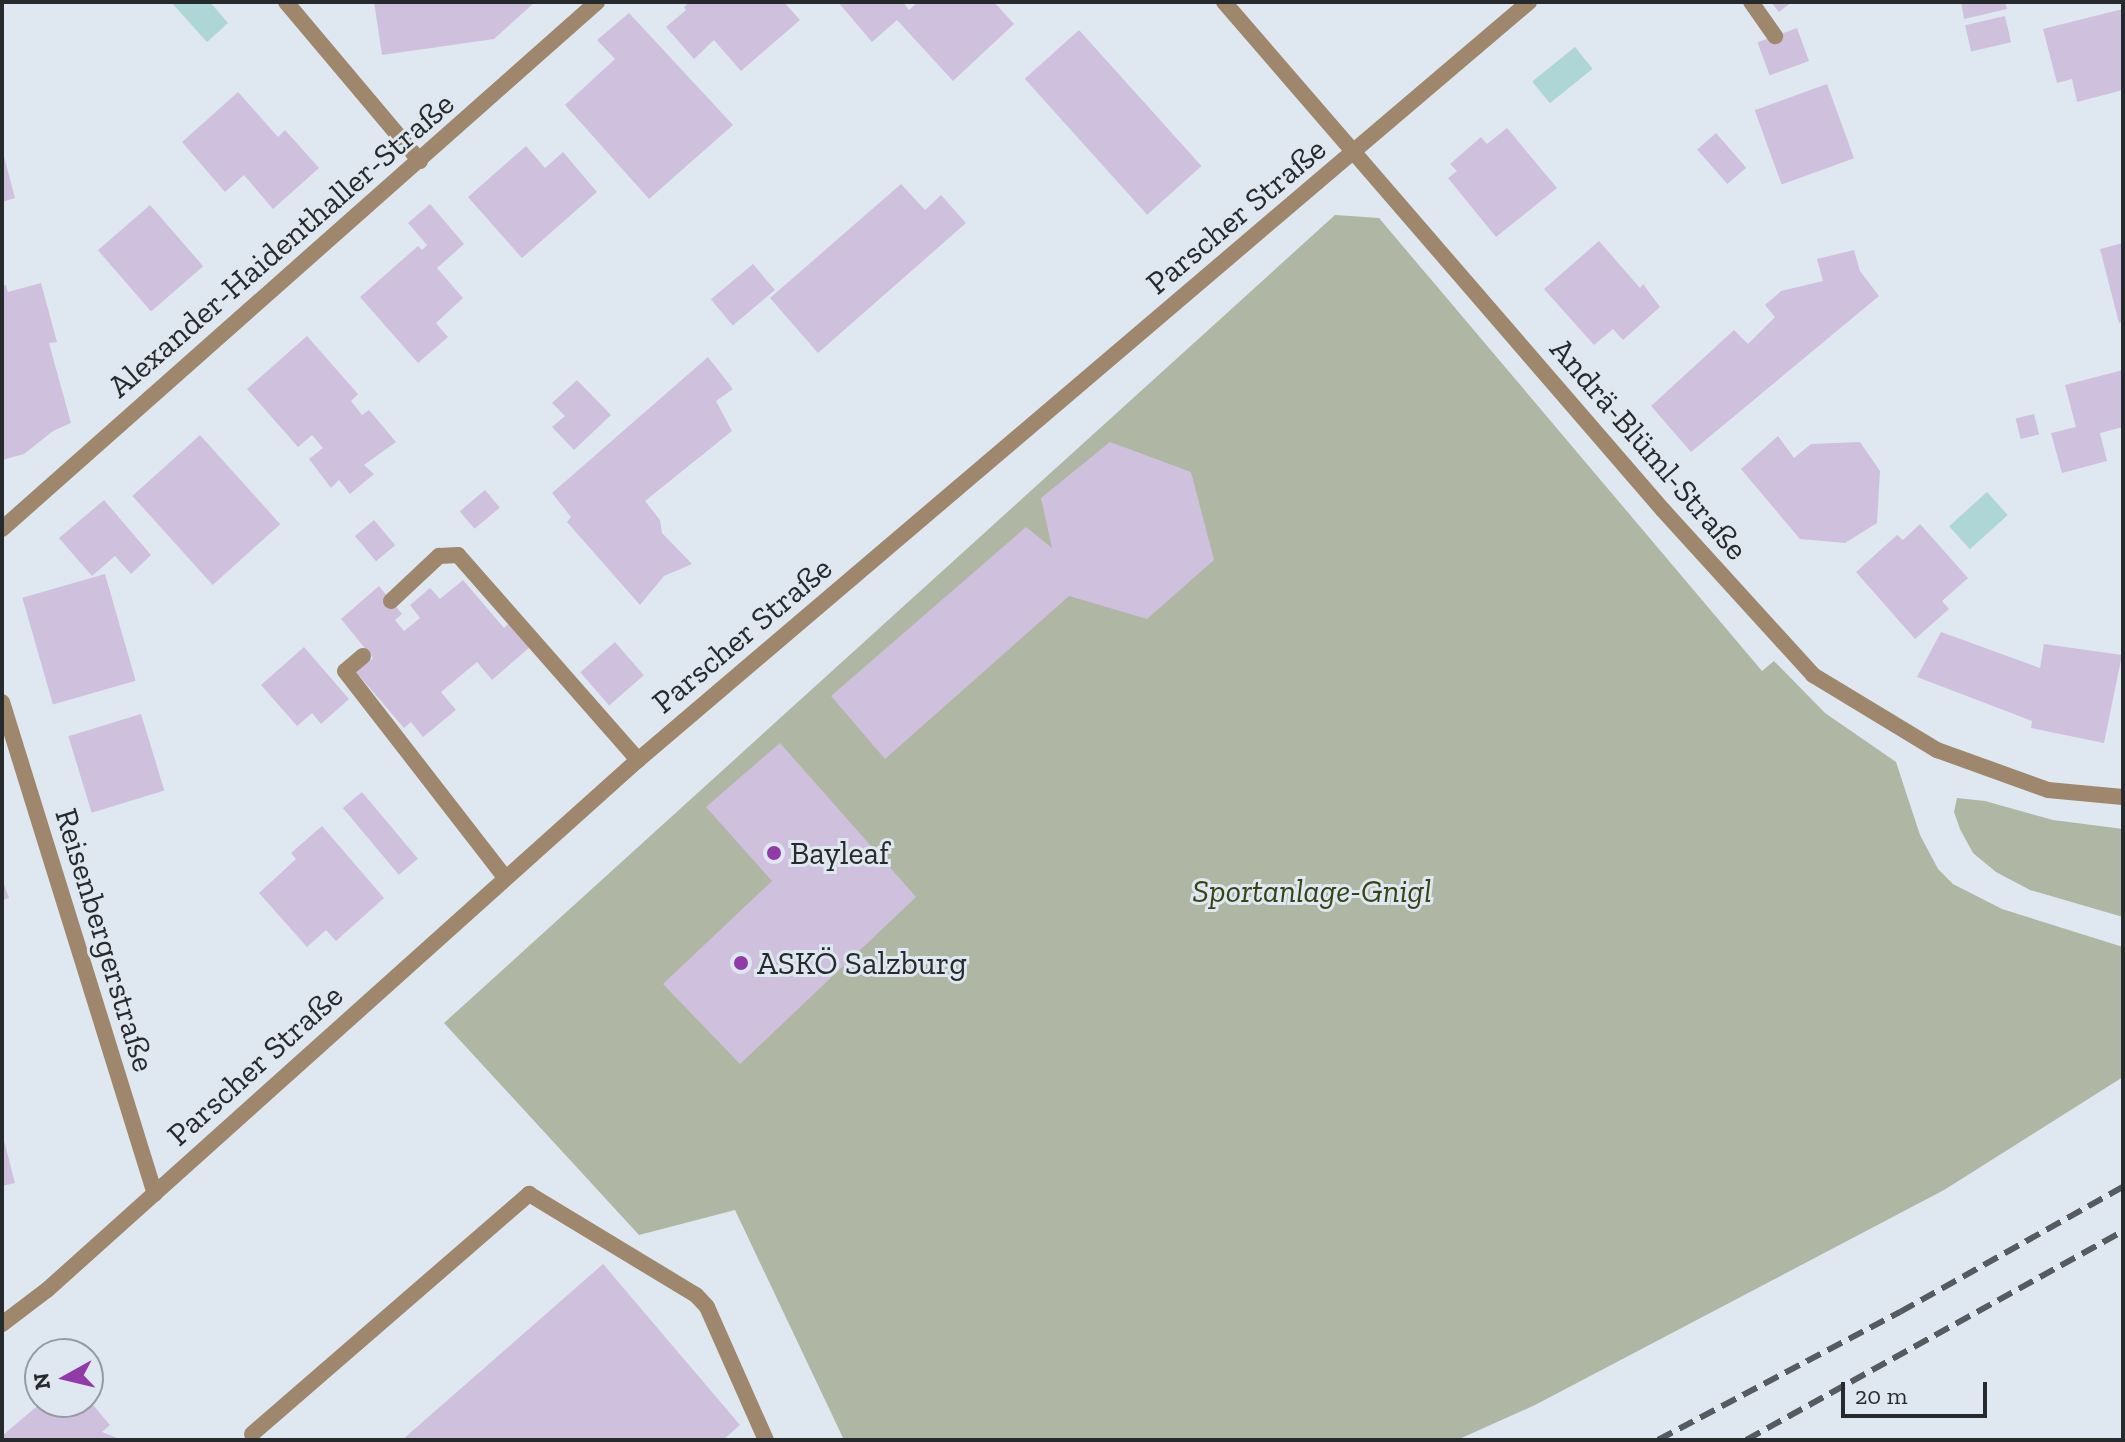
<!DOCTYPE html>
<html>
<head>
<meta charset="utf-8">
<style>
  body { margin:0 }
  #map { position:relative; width:2125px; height:1442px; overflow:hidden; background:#dfe7f0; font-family:"Zilla Slab",serif }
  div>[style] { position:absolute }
  .green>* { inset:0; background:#afb6a3 }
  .water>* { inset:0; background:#aed6d7; transform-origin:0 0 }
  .building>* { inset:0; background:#cfc1de; transform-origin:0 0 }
  .service>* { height:16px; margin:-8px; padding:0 8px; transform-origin:8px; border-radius:8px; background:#9e876d }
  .minor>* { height:16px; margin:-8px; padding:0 8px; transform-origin:8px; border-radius:8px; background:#9e876d }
  .rail>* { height:6px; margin-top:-3px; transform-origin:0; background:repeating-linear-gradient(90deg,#565b5f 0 16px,transparent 0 24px) }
  .dots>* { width:22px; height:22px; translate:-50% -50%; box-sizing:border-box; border:4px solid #dfe7f0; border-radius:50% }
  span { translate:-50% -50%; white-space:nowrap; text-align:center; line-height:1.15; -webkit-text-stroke:6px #dfe7f0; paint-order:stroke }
  .street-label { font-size:32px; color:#272a2d }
  .poi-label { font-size:32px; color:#272a2d }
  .left { translate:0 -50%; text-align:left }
  .park-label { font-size:32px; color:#364314; font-style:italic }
  .frame { position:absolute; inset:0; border:4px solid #272a2d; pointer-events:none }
  .north { position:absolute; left:24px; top:1338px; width:80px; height:80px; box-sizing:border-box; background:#dfe7f0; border:2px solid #959ba2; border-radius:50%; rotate:262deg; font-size:22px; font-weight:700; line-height:32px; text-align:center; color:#272a2d }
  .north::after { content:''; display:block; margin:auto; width:28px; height:36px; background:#913ba9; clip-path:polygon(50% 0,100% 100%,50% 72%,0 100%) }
  .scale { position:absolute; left:1841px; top:1382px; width:146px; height:36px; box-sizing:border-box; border:4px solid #272a2d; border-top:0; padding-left:10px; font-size:24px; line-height:28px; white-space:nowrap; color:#272a2d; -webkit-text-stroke:6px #dfe7f0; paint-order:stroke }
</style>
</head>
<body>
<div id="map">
  <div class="green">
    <i style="clip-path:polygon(1335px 215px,1379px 218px,1762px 671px,1774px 661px,1825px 713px,1896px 762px,1920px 835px,1938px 869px,1953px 884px,2002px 909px,2123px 947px,2123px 1077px,1944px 1190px,1535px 1405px,1457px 1440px,844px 1440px,735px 1210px,639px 1235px,444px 1023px)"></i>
    <i style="clip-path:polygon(1957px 798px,1985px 801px,2053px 820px,2123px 829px,2123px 917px,2030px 890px,1996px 872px,1973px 853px,1960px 829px,1954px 812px)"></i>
  </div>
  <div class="water">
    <i style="clip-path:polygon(171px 2px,210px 2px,228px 23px,207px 42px)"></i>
    <i style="left:1575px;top:47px;width:28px;height:55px;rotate:51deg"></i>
    <i style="left:1987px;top:492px;width:31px;height:51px;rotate:48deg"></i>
  </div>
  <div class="building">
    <i style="clip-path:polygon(374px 2px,535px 2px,494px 39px,382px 55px)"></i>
    <i style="clip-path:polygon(689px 2px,784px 2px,800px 20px,741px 71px,714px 40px,694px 59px,666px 27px,686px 10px,684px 7px)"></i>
    <i style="clip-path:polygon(838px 2px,903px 2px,909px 10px,918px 2px,994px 2px,1014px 24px,953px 81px,897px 20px,872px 42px)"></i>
    <i style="clip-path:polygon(1771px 2px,1792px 2px,1779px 12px)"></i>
    <i style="clip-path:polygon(1961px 2px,2005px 2px,2007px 9px,1964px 19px)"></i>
    <i style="clip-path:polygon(2123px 9px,2123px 90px,2077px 102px,2072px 79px,2057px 83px,2043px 29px)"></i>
    <i style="clip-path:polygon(629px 13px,733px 125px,649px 199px,565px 105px,615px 59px,597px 40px)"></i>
    <i style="left:2005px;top:16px;width:27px;height:41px;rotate:77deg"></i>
    <i style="left:1797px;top:28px;width:35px;height:42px;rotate:70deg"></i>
    <i style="left:1079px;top:30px;width:183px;height:73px;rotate:48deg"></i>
    <i style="left:1827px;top:84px;width:79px;height:77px;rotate:70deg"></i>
    <i style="clip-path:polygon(238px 92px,278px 137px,285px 130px,319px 168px,273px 209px,244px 175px,225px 192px,182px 142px)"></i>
    <i style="clip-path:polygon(1507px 128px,1557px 188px,1496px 237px,1448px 178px,1457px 171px,1450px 164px,1481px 137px,1487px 144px)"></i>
    <i style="left:1716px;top:133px;width:46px;height:25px;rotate:49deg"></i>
    <i style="clip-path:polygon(526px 146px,545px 168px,563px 152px,597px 192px,522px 258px,468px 197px)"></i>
    <i style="clip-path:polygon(2px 149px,15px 198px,2px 202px)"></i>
    <i style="clip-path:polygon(901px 184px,925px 210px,941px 195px,966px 223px,818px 353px,770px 298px)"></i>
    <i style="clip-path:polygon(430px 204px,464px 244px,437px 268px,463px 298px,436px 323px,448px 337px,418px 363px,360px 297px,418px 246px,422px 250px,427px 245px,408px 223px)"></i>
    <i style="left:150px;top:205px;width:81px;height:69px;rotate:49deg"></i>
    <i style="clip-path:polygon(1599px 241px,1640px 288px,1643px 284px,1660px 307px,1623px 340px,1613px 329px,1594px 345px,1544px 289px)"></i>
    <i style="clip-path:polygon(2123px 243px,2123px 322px,2119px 323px,2100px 249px)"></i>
    <i style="clip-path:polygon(1854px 250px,1860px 271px,1879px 296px,1691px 452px,1651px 406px,1734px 330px,1748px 344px,1775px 317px,1765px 305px,1781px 291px,1823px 281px,1817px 259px)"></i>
    <i style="left:753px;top:264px;width:34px;height:55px;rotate:50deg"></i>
    <i style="clip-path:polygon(41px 283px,57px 342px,49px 343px,71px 423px,53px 431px,24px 454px,2px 460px,2px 286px,6px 285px,8px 292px)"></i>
    <i style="clip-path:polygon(307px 336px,358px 394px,351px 401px,362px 415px,369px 410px,396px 442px,364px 465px,374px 474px,350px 494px,339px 480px,331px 488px,309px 459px,323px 448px,312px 435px,298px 447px,247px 389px)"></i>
    <i style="clip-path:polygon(708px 357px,733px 389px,716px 401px,732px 431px,645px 501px,660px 520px,662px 533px,692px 564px,664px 576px,640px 605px,567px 522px,571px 517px,552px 493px)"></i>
    <i style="clip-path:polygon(2123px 370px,2123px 427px,2100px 433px,2107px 461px,2062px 473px,2051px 433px,2076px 427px,2065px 385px)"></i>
    <i style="clip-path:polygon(577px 380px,611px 415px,574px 450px,552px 427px,565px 416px,552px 403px)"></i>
    <i style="left:2034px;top:414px;width:21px;height:19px;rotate:76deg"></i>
    <i style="left:200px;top:435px;width:120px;height:91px;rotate:48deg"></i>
    <i style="clip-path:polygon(1778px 436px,1794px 458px,1811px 444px,1860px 442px,1880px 471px,1877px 523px,1845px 543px,1800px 539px,1741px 469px)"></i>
    <i style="clip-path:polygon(1110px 442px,1191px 472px,1214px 560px,1147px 619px,1069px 596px,885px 759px,831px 696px,1026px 527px,1052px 548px,1041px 498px)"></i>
    <i style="left:485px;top:490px;width:23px;height:33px;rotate:50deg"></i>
    <i style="clip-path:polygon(104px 500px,151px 555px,131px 574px,115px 556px,92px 576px,59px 538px)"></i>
    <i style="left:374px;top:520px;width:33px;height:25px;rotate:50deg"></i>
    <i style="clip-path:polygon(1920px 524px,1968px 578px,1942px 601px,1949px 609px,1915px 639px,1856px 572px,1897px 535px,1903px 540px)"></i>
    <i style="left:105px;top:574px;width:111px;height:86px;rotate:74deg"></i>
    <i style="clip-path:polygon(463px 580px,504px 628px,509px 623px,530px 647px,492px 680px,477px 662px,441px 692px,456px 710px,423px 737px,411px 722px,404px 728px,356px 672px,373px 658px,341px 619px,379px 586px,402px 614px,395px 620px,404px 631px,420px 618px,410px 605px,430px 588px,440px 599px)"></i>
    <i style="clip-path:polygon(1941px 632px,2040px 668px,2044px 644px,2122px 655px,2104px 743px,2031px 728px,2032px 721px,1917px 677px)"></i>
    <i style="left:615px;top:642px;width:44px;height:46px;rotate:49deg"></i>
    <i style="clip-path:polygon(304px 647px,349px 699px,321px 724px,312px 713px,297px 726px,261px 685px)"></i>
    <i style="left:141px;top:714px;width:80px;height:76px;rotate:73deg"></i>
    <i style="clip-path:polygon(780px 743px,916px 897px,740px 1064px,663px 984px,772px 881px,706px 807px)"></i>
    <i style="left:362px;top:792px;width:87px;height:25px;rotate:50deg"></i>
    <i style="clip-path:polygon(322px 826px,384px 898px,336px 941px,326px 930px,307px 947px,259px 893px,296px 859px,291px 853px)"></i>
    <i style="clip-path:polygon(2px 879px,9px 898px,2px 900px)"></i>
    <i style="clip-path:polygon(2px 1133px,15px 1183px,2px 1186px)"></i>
    <i style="clip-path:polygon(603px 1264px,740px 1425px,723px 1440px,402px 1440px)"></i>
    <i style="clip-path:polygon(88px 1399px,110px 1425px,102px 1432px,122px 1440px,2px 1440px,2px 1436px,42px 1402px,88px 1402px)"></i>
  </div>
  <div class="service">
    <i style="left:1751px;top:2px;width:42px;rotate:54.8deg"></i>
    <i style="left:391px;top:601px;width:66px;rotate:-43.2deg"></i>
    <i style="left:439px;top:556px;width:19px;rotate:-3deg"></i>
    <i style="left:458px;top:555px;width:273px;rotate:48.7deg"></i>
    <i style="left:363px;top:656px;width:23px;rotate:140deg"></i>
    <i style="left:345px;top:671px;width:261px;rotate:52.2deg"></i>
    <i style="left:252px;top:1434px;width:367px;rotate:-40.9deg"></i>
    <i style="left:529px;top:1194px;width:195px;rotate:31.2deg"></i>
    <i style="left:696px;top:1295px;width:16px;rotate:47deg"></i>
    <i style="left:707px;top:1307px;width:145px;rotate:66.1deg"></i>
  </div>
  <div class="minor">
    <i style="left:286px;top:2px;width:208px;rotate:49.9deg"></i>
    <i style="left:1224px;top:2px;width:671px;rotate:49.17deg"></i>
    <i style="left:1663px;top:510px;width:223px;rotate:47.7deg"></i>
    <i style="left:1813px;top:675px;width:145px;rotate:31.2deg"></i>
    <i style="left:1937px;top:750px;width:118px;rotate:19.8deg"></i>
    <i style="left:2048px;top:790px;width:75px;rotate:5.3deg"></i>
    <i style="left:2px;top:529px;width:795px;rotate:-41.53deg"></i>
    <i style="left:2px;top:702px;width:515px;rotate:72.73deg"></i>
    <i style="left:2px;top:1324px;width:56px;rotate:-37.1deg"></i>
    <i style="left:47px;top:1290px;width:794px;rotate:-41.89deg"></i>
    <i style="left:638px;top:760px;width:1170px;rotate:-40.39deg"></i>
  </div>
  <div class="rail">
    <i style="left:1658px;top:1440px;width:274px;rotate:-27.9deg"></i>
    <i style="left:1900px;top:1312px;width:256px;rotate:-29.3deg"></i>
    <i style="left:1746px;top:1440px;width:431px;rotate:-29deg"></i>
  </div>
  <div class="dots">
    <i style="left:774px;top:853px;background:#913ba9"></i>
    <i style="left:741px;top:963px;background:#913ba9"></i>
  </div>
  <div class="street-label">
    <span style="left:1236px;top:216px;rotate:-40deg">Parscher Straße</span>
    <span style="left:281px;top:245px;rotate:-41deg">Alexander-Haidenthaller-Straße</span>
    <span style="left:1649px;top:449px;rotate:49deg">Andrä-Blüml-Straße</span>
    <span style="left:742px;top:635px;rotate:-40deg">Parscher Straße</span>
    <span style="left:105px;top:940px;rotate:73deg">Reisenbergerstraße</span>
    <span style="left:255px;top:1065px;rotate:-42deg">Parscher Straße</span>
  </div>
  <div class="poi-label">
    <span class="left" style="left:790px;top:853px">Bayleaf</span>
    <span class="left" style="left:757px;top:963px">ASKÖ Salzburg</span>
  </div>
  <div class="park-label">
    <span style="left:1312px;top:891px">Sportanlage-Gnigl</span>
  </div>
  <div class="frame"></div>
  <div class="north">N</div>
  <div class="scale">20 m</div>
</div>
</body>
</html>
